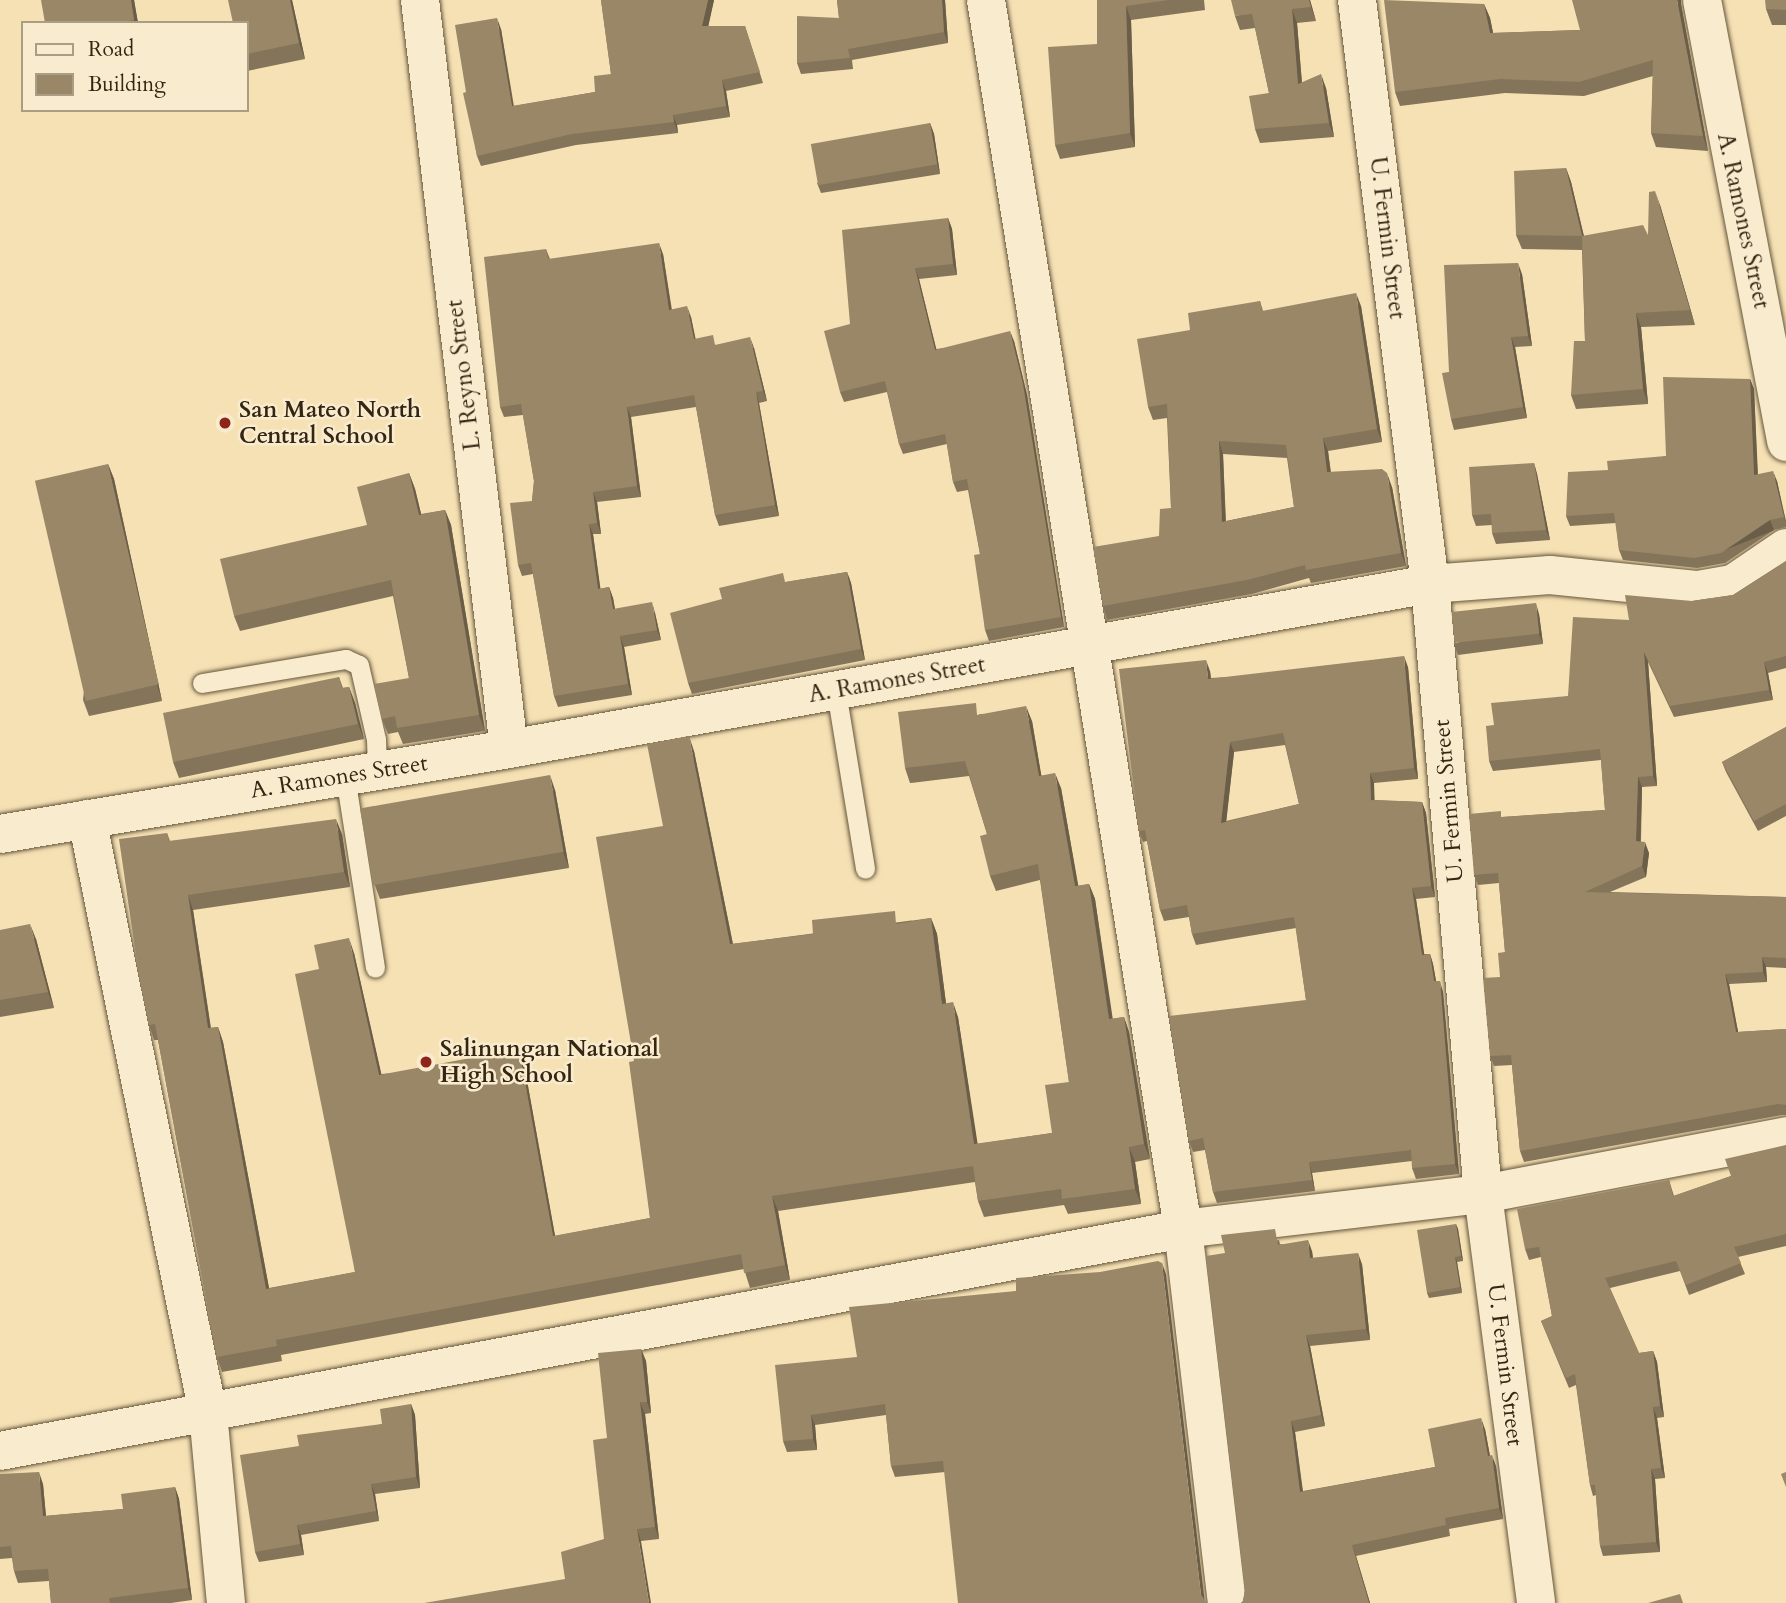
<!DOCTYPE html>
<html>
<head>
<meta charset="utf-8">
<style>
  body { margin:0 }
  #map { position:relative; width:1786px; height:1603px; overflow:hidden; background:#f6e1b4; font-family:Cardo,serif }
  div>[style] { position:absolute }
  .roads { filter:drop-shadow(0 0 2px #64553b) drop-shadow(0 0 2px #64553b) }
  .lane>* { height:19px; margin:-9.5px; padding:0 9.5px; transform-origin:9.5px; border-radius:9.5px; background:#f9ecce }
  .street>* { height:38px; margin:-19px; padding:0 19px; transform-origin:19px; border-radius:19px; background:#f9ecce }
  .wall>* { inset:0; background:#847459 }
  .shaded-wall>* { inset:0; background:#6b5e48; transform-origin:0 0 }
  .building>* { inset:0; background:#998767; transform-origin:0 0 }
  .dots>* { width:19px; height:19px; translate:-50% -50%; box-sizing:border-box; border:4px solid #f9ecce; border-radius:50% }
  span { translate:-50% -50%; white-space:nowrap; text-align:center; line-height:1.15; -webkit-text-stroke:5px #f9ecce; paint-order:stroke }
  .street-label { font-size:23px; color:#342613 }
  .poi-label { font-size:23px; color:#342613; font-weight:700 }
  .left { translate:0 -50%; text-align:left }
  .legend { position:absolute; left:21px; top:21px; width:228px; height:91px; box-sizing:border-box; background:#f9ecce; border:2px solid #aa9d83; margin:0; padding:9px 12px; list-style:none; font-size:21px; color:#342613 }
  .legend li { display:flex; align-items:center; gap:14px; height:35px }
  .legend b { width:35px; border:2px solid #aa9d83 }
</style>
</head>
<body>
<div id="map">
  <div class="roads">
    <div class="lane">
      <i style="left:202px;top:683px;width:146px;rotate:-9.5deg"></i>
      <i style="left:346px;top:659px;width:14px;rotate:25deg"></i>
      <i style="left:359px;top:665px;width:76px;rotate:77.1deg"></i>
      <i style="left:376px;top:739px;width:32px;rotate:88deg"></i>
      <i style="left:836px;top:691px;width:180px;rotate:80.7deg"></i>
      <i style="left:345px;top:776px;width:194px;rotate:81.1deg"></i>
    </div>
    <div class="street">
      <i style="left:420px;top:0;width:754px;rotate:83.22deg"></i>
      <i style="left:986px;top:0;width:1245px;rotate:80.89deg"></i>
      <i style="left:1183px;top:1229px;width:377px;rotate:83.3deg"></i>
      <i style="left:1357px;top:0;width:589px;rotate:82.87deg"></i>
      <i style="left:1430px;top:584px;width:612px;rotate:85.03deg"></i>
      <i style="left:1483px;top:1194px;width:412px;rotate:82.6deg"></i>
      <i style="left:1702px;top:0;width:450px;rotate:79.2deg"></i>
      <i style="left:87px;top:819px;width:606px;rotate:78.49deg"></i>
      <i style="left:208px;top:1413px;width:191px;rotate:84.6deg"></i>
      <i style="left:0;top:834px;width:516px;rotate:-9.48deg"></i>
      <i style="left:509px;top:749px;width:936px;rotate:-10.16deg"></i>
      <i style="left:1430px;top:584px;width:120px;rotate:-4.3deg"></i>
      <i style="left:1550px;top:575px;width:149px;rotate:5.8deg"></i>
      <i style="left:1698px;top:590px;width:36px;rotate:-10deg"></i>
      <i style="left:1733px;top:584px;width:64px;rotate:-34.2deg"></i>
      <i style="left:0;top:1451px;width:1204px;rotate:-10.63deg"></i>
      <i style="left:1183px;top:1229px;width:302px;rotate:-6.7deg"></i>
      <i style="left:1483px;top:1194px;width:309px;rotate:-10.8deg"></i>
    </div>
  </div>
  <div class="wall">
    <i style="clip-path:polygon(134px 0,138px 23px,45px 23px)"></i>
    <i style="clip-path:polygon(292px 0,305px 59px,247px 71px,247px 23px)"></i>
    <i style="clip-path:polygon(601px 0,714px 0,708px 26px,745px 26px,763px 83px,726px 91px,730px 117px,677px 125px,678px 133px,576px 145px,481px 166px,477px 156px,466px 92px,501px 29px,514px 106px,595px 92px,611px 74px)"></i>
    <i style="clip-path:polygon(837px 0,945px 0,948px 43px,852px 60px,853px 69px,801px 74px,797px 63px,839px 18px)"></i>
    <i style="clip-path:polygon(1097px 0,1204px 0,1205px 10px,1131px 20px,1135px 147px,1060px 159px,1055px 145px,1097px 44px)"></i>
    <i style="clip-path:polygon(1310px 0,1316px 21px,1297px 23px,1302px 82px,1326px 88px,1334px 137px,1260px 143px,1255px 129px,1269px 93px,1255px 28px,1240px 30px,1235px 16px)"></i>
    <i style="clip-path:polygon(1786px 0,1786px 25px,1772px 25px,1766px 9px)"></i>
    <i style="clip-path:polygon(1484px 4px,1490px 18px,1493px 33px,1580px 30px,1681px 4px,1708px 151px,1656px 147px,1651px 133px,1653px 76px,1584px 96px,1505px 93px,1400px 106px,1395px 92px)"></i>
    <i style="clip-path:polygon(930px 123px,934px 134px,940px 174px,821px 193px,817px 183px)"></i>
    <i style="clip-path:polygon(1566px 168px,1571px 182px,1584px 236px,1648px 235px,1660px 205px,1695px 325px,1641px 327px,1648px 404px,1576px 409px,1571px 395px,1585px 341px,1582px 250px,1522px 249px,1516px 235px)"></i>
    <i style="clip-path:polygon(948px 218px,952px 229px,957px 275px,919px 279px,936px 349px,1014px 341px,1027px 395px,1064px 627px,989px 641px,985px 630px,980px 554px,968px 490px,957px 492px,953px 482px,947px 444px,903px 454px,899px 444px,887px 392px,844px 402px,840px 392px,850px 324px)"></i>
    <i style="clip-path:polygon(546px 249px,550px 259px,663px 254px,672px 310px,691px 317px,695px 339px,716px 345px,754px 348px,767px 401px,759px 403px,779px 516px,719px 526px,715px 515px,696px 407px,631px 417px,641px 497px,597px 502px,601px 534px,593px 534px,600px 589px,609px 587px,613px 598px,615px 609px,655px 613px,661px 640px,624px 647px,632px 695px,558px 707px,554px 696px,533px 574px,522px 576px,518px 565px,532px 501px,534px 481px,523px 415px,504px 417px,500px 407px)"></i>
    <i style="clip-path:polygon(1522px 274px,1532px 346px,1515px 347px,1527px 418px,1454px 430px,1451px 419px,1449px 372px)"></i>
    <i style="clip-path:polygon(evenodd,1260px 301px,1263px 311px,1361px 306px,1382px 442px,1328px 451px,1331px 472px,1392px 487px,1406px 566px,1311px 583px,1309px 578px,1252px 594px,1107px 620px,1103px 606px,1159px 536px,1171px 508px,1167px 418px,1153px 420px,1148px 407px,1190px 330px,1260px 301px,1223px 454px,1287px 458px,1294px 507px,1226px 521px,1223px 454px)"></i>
    <i style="clip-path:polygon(1750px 379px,1754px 389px,1758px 474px,1777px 481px,1786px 521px,1786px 527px,1774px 530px,1725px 563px,1697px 568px,1623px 560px,1619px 550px,1616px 523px,1570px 526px,1566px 516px,1608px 470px,1666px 456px)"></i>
    <i style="clip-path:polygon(1534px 463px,1537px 474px,1550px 540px,1496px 544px,1492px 533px,1492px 525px,1476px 526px,1472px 515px)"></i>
    <i style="clip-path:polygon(108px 464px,114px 479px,162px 701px,89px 716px,83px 700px)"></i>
    <i style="clip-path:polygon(409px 473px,415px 489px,421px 514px,445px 510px,451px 525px,485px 731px,403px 744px,398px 732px,388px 734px,382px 719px,409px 678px,393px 596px,240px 631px,234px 616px,367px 525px)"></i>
    <i style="clip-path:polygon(1786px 561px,1786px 668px,1768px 673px,1773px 700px,1674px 717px,1648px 662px,1657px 786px,1642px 787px,1641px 842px,1649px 853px,1646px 877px,1610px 892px,1786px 897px,1786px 968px,1766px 967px,1767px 982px,1729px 984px,1738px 1032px,1786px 1029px,1786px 1115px,1782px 1115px,1524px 1162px,1520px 1151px,1512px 1065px,1494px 1066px,1490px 1056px,1500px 977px,1505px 952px,1499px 883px,1478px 885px,1474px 875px,1503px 817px,1605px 810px,1601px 760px,1493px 771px,1489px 761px,1494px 725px,1568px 696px,1629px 620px,1692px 601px,1733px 595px)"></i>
    <i style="clip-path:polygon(847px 572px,851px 583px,865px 660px,692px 694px,688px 683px,786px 582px)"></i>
    <i style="clip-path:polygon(1539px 614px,1543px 644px,1458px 655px,1454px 644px)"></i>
    <i style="clip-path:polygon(evenodd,1408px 667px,1418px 779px,1374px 783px,1374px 800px,1422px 802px,1426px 813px,1435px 897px,1416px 899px,1424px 954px,1430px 954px,1433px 964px,1436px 981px,1443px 992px,1459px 1174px,1416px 1179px,1412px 1168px,1412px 1161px,1312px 1173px,1315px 1191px,1217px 1203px,1213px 1192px,1205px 1150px,1193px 1152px,1189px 1141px,1306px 1000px,1296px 928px,1196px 945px,1192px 934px,1189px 917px,1164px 921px,1160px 910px,1147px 841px,1143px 842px,1139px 831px,1210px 671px,1211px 678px,1408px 667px,1285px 745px,1299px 804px,1226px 821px,1234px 752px,1285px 745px)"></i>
    <i style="clip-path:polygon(339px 677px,343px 688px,349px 687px,355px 703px,364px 739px,179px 778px,173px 762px)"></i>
    <i style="clip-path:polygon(980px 714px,1032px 721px,1041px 775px,1061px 788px,1078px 886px,1089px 884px,1095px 899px,1112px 1019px,1124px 1017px,1129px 1032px,1150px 1159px,1135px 1162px,1141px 1204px,1068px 1214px,1064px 1205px,984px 1217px,978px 1201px,975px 1182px,778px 1211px,790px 1280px,750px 1288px,744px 1269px,281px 1355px,282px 1361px,222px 1372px,217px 1357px,158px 1040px,154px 1040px,149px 1025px,167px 833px,170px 841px,342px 834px,350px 887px,193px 910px,211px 1028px,218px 1027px,223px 1042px,269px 1288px,355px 1272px,319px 969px,354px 953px,381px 1074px,524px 1064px,555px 1236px,650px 1218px,634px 1061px,663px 826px,694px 751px,733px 944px,931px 918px,937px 934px,946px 1003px,958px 1017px,977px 1144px,1052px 1133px,1069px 1082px,1040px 880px,996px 891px,990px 876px,987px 834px,969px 776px,910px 783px,905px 768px)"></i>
    <i style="clip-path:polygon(1786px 727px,1786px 816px,1758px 831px,1726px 772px,1722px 762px)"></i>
    <i style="clip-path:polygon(555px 790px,569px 868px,380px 899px,374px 883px)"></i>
    <i style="clip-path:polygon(0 930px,36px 939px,54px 1008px,0 1017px)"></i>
    <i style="clip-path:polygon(1786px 1145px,1786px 1246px,1738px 1257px,1745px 1274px,1689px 1295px,1680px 1271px,1610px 1288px,1639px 1353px,1653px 1351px,1657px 1362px,1664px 1417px,1657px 1418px,1665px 1478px,1655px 1479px,1660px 1552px,1603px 1556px,1600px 1546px,1596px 1495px,1593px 1496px,1590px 1485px,1576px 1385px,1569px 1388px,1541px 1321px,1552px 1316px,1541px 1257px,1529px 1260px,1525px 1249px,1669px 1180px,1674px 1196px,1731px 1176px)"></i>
    <i style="clip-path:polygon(1456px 1224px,1458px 1229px,1463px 1261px,1457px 1262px,1462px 1293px,1429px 1298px,1427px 1293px)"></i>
    <i style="clip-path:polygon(1279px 1240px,1280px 1244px,1312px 1251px,1313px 1258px,1362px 1264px,1370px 1340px,1310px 1346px,1325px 1426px,1295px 1432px,1303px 1491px,1435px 1467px,1485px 1429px,1490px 1456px,1496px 1466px,1503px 1519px,1449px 1529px,1450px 1536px,1356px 1556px,1370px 1603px,1241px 1603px,1243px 1601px,1245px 1590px,1225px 1253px)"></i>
    <i style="clip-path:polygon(1166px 1274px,945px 1472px,895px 1477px,891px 1466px,886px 1415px,815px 1425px,817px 1450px,787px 1452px,783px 1441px,857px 1357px,1016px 1291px)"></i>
    <i style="clip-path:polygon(641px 1349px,646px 1361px,651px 1413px,645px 1414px,659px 1539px,641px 1541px,565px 1579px,604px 1539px,607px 1438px)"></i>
    <i style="clip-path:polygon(411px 1404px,415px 1415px,420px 1488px,375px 1494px,379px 1521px,301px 1535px,304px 1555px,259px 1562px,255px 1552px,299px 1446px,382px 1424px)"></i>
    <i style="clip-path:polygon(0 1474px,43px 1484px,46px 1516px,123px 1509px,175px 1487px,179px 1499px,192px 1600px,171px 1603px,51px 1603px,49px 1581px,18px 1583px,14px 1571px,12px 1558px,0 1559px)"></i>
  </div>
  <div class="shaded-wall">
    <i style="clip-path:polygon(131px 0,134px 0,138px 23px,135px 23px,134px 20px)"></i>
    <i style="clip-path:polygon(290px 0,292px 0,305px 59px,299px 43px)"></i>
    <i style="clip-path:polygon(708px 0,714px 0,706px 37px,702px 26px)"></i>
    <i style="clip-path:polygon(942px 0,945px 0,948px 43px,944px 32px)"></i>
    <i style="clip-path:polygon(1309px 0,1310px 0,1316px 21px,1311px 7px)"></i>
    <i style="clip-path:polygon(1677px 0,1681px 0,1681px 4px,1708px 151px,1703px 136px)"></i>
    <i style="clip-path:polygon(1484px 4px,1490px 18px,1496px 47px,1490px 33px)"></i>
    <i style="clip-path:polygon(1126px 6px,1131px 20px,1135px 147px,1130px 133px)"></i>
    <i style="clip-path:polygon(1292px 9px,1297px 23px,1303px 98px,1298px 84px)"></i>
    <i style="clip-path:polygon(497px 18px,501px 29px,515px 117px,512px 106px)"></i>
    <i style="clip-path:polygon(1321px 74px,1326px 88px,1334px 137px,1329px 123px)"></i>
    <i style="clip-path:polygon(722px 80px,726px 91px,730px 117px,726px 106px)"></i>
    <i style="clip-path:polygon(673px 115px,677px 125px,678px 133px,674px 122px)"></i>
    <i style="clip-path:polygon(930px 123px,934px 134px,940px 174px,937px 164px)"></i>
    <i style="clip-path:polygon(1566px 168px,1571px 182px,1587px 250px,1582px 236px)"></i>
    <i style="clip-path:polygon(1655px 191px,1660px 205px,1695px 325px,1690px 310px)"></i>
    <i style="clip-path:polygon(948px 218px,952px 229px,957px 275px,953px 264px)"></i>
    <i style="clip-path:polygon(659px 243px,663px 254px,673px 321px,669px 310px)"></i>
    <i style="clip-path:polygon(1518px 263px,1522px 274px,1532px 346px,1528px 336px)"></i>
    <i style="clip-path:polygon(915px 268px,919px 279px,939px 360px,935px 350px)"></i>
    <i style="clip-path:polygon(1356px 293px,1361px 306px,1382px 442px,1377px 429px)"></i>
    <i style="clip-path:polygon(687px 306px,691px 317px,698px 350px,694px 339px)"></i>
    <i style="clip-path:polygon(1636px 313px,1641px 327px,1648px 404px,1643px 389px)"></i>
    <i style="clip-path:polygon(1010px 331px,1014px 341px,1027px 395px,1064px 627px,1061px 617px)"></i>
    <i style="clip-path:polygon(750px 337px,754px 348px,767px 401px,763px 391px)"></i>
    <i style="clip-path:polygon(1511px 337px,1515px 347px,1527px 418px,1523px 407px)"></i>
    <i style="clip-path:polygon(1750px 379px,1754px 389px,1758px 485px,1754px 475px)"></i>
    <i style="clip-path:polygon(756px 392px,759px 403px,779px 516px,775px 505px)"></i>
    <i style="clip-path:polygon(627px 407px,631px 417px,641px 497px,637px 486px)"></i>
    <i style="clip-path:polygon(1323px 438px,1328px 451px,1332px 485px,1327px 472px)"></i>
    <i style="clip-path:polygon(1219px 441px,1223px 454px,1226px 535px,1222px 522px)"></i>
    <i style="clip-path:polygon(1534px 463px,1537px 474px,1550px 540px,1546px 530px)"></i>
    <i style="clip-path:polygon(108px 464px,114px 479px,162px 701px,157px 685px)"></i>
    <i style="clip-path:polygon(1773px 471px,1777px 481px,1786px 523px,1784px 517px)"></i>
    <i style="clip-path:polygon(409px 473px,415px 489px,425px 530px,419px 515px)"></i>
    <i style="clip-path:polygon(1387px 473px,1392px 487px,1406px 566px,1401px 553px)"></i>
    <i style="clip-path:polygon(593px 492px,597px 502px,601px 534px,597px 523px)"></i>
    <i style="clip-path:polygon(445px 510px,451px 525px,485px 731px,479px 715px)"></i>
    <i style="left:1770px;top:520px;width:11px;height:59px;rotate:68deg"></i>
    <i style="clip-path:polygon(589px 524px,593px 534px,602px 600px,598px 589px)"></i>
    <i style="clip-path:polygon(847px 572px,851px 583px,865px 660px,861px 649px)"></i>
    <i style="clip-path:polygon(609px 587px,613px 598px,617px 620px,613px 609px)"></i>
    <i style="clip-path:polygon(652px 602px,655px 613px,661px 640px,657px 630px)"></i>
    <i style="clip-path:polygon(1536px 603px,1539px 614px,1543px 644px,1539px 634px)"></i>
    <i style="clip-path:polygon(620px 636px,624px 647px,632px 695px,628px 684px)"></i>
    <i style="clip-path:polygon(1644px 652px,1648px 662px,1657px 786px,1653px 776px)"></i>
    <i style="clip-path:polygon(1404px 656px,1408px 667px,1418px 779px,1414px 768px)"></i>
    <i style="clip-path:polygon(1206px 660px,1210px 671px,1212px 690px,1208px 679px)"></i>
    <i style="clip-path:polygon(1764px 662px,1768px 673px,1773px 700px,1769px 690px)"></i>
    <i style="clip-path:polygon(349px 687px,355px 703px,364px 739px,358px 724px)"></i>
    <i style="clip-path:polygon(1026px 706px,1032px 721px,1044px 791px,1039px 776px)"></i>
    <i style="clip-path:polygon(689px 736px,694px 751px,736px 960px,730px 944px)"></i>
    <i style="clip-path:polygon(1230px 742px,1234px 752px,1225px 833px,1221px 823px)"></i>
    <i style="clip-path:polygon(1055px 773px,1061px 788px,1081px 901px,1075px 886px)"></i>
    <i style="clip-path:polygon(1370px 773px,1374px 783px,1375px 811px,1371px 800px)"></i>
    <i style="clip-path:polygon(550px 775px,555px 790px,569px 868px,563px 852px)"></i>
    <i style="clip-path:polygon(1638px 777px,1642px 787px,1640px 851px,1636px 841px)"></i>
    <i style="clip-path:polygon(1422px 802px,1426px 813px,1435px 897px,1431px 886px)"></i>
    <i style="clip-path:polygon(336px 819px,342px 834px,350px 887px,344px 872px)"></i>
    <i style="clip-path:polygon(1645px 842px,1649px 853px,1646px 877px,1642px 866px)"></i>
    <i style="clip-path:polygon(1089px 884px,1095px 899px,1115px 1034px,1109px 1019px)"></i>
    <i style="clip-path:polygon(1412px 888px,1416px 899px,1426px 966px,1422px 955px)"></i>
    <i style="clip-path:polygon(188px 895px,193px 910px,213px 1044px,208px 1028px)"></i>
    <i style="clip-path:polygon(931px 918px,937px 934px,948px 1019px,942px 1004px)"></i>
    <i style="clip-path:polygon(30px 924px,36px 939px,54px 1008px,48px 992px)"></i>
    <i style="clip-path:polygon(349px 938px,354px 953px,385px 1090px,379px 1075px)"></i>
    <i style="clip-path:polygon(1430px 954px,1433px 964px,1438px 992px,1434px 981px)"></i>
    <i style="clip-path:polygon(1762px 957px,1766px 967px,1767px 982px,1763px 972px)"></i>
    <i style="clip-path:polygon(1725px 974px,1729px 984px,1740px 1042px,1736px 1032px)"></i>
    <i style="clip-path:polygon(1440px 981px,1443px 992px,1459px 1174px,1455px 1164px)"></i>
    <i style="clip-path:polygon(953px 1002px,958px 1017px,980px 1159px,974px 1144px)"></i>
    <i style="clip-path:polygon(1124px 1017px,1129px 1032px,1150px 1159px,1144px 1144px)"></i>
    <i style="clip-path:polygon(218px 1027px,223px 1042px,272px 1304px,266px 1289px)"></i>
    <i style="clip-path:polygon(519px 1049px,524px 1064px,558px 1252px,553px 1236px)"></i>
    <i style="clip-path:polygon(1129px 1147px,1135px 1162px,1141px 1204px,1135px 1189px)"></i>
    <i style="clip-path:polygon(1309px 1162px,1312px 1173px,1315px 1191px,1312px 1180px)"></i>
    <i style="clip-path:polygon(772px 1196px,778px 1211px,790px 1280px,785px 1265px)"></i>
    <i style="clip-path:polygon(1456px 1224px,1458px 1229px,1463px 1261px,1461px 1256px)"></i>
    <i style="clip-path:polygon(1308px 1240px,1312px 1251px,1314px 1269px,1310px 1258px)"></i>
    <i style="clip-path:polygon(1358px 1253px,1362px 1264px,1370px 1340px,1366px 1329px)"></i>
    <i style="clip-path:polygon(1455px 1257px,1457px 1262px,1462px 1293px,1460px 1287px)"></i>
    <i style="clip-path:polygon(1162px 1263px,1166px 1274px,1205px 1603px,1201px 1595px)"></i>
    <i style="clip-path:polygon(1306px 1335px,1310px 1346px,1325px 1426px,1321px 1415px)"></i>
    <i style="clip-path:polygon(641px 1349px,646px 1361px,651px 1413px,647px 1402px)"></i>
    <i style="clip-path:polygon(1653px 1351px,1657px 1362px,1664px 1417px,1660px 1406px)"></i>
    <i style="clip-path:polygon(640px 1402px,645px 1414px,659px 1539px,655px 1527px)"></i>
    <i style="clip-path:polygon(411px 1404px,415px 1415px,420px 1488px,416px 1477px)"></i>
    <i style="clip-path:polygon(1653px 1407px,1657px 1418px,1665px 1478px,1661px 1468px)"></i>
    <i style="clip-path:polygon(811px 1415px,815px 1425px,817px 1450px,813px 1439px)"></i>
    <i style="clip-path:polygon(1481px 1418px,1485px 1429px,1492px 1467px,1488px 1456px)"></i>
    <i style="clip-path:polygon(1291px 1421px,1295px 1432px,1304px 1503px,1300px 1492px)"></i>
    <i style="clip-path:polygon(1492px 1455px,1496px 1466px,1503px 1519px,1499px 1508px)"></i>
    <i style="clip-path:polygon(1651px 1469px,1655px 1479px,1660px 1552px,1656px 1542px)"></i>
    <i style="clip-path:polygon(39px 1472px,43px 1484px,47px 1528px,43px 1516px)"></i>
    <i style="clip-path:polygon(371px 1484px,375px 1494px,379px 1521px,376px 1511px)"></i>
    <i style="clip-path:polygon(175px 1487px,179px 1499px,192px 1600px,188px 1588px)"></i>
    <i style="clip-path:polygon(297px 1525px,301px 1535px,304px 1555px,300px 1544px)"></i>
    <i style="clip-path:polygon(637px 1529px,641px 1541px,651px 1603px,649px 1603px)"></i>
    <i style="clip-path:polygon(1352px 1545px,1356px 1556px,1370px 1603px,1369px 1603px)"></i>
  </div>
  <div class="building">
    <i style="clip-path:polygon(41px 0,131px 0,134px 20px,118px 23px,45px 23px)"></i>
    <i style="clip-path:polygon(228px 0,290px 0,299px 43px,247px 54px,247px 23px,233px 23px)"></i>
    <i style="clip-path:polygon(601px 0,708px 0,702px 26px,745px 26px,760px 72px,722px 80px,726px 106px,673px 115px,674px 122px,572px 134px,477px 156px,463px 93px,466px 92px,455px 25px,497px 18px,512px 106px,595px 92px,594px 76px,611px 74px)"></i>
    <i style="clip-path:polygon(837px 0,942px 0,944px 32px,848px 49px,850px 58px,797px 63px,797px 16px,839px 18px)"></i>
    <i style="clip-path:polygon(1097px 0,1169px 0,1126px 6px,1130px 133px,1055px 145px,1048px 47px,1097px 44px)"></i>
    <i style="clip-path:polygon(1231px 0,1309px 0,1311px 7px,1292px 9px,1298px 84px,1321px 74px,1329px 123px,1255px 129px,1249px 96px,1269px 93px,1252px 14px,1235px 16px)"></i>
    <i style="clip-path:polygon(1384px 0,1484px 4px,1490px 33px,1580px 30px,1572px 0,1677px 0,1703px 136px,1651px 133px,1653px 60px,1579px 82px,1500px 79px,1395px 92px)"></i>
    <i style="clip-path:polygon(1765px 0,1786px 0,1786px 10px,1766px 9px)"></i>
    <i style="left:930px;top:123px;width:42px;height:121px;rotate:80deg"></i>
    <i style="clip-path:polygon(1566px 168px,1582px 236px,1516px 235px,1514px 171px)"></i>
    <i style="clip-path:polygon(1655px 191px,1690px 310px,1636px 313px,1643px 389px,1571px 395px,1574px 341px,1585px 341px,1582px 236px,1643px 225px,1648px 235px,1649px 192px)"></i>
    <i style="clip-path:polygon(948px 218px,953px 264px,915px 268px,935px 350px,1010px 331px,1023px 384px,1061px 617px,985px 630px,974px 555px,980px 554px,967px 479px,953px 482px,945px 434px,899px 444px,885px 381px,840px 392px,824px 331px,850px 324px,842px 230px)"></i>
    <i style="clip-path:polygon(659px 243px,669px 310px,687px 306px,694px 339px,713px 335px,715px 345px,750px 337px,763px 391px,756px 392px,775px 505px,715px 515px,694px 395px,627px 407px,637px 486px,593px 492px,597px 523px,589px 524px,598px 589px,609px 587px,613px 609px,652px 602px,657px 630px,620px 636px,628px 684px,554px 696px,531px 563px,518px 565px,510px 503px,532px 501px,534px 481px,521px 404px,500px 407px,484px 257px,546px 249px,548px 259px)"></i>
    <i style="clip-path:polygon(1518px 263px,1528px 336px,1511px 337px,1523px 407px,1451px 419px,1442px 373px,1449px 372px,1444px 265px)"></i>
    <i style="clip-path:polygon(evenodd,1356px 293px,1377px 429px,1323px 438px,1327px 472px,1382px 469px,1387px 473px,1401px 553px,1306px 570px,1305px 565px,1247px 580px,1103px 606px,1093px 547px,1159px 536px,1160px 509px,1171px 508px,1167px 404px,1148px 407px,1137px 339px,1190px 330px,1188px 313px,1260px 301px,1262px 311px,1356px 293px,1219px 441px,1286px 445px,1294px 507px,1222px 522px,1219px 441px)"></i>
    <i style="clip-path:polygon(1663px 377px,1750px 379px,1754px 475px,1773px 471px,1784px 517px,1770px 520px,1721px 553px,1694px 558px,1619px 550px,1614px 513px,1566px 516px,1568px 472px,1608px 470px,1607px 461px,1666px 456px)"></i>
    <i style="clip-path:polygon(1534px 463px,1546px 530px,1492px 533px,1491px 514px,1472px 515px,1469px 467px)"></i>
    <i style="left:108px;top:464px;width:226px;height:75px;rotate:77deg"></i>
    <i style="clip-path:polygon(409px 473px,419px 515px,445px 510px,479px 715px,397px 728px,395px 716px,382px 719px,374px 684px,409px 678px,391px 580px,234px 616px,220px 559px,367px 525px,357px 487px)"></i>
    <i style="clip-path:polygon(1786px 561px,1786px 656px,1764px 662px,1769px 690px,1670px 706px,1644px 652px,1653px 776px,1638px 777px,1636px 841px,1645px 842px,1642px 866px,1585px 892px,1786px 897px,1786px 958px,1762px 957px,1763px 972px,1725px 974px,1736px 1032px,1786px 1029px,1786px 1105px,1778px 1104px,1520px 1151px,1511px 1055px,1490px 1056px,1483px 978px,1500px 977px,1498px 953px,1505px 952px,1498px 873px,1474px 875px,1469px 814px,1501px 811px,1501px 817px,1605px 810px,1600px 749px,1489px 761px,1486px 726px,1494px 725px,1491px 703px,1568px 696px,1573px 617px,1629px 620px,1625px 595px,1692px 601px,1733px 595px)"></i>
    <i style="clip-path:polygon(847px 572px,861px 649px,688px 683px,670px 613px,722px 599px,719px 588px,783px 573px,785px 582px)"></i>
    <i style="left:1536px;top:603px;width:31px;height:85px;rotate:84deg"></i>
    <i style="clip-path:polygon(evenodd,1404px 656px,1414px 768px,1370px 773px,1371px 800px,1422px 802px,1431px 886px,1412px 888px,1422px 955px,1430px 954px,1434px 981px,1440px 981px,1455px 1164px,1412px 1168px,1411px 1150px,1309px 1162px,1312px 1180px,1213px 1192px,1203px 1138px,1189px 1141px,1169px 1016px,1306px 1000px,1294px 917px,1192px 934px,1187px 905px,1160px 910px,1145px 830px,1139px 831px,1119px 669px,1206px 660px,1208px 679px,1404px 656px,1283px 733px,1299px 804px,1221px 823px,1230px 742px,1283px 733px)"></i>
    <i style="clip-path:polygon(339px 677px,342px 688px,349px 687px,358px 724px,173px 762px,163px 713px)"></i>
    <i style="clip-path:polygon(976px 703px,977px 715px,1026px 706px,1039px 776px,1055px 773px,1075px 886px,1089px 884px,1109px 1019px,1124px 1017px,1144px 1144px,1129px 1147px,1135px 1189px,1062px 1199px,1061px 1189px,978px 1201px,973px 1166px,772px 1196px,785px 1265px,744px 1273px,741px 1254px,276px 1340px,277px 1346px,217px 1357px,155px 1024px,149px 1025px,138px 970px,119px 839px,167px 833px,169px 841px,336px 819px,344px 872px,188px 895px,208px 1028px,218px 1027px,266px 1289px,355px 1272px,295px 974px,319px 969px,314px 945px,349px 938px,379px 1075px,519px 1049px,553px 1236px,650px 1218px,629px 1062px,634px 1061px,596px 837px,663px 826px,647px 744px,689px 736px,730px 944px,813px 934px,812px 920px,895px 911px,896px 924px,931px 918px,942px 1004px,953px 1002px,974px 1144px,1052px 1133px,1045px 1085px,1069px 1082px,1038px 864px,990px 876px,980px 836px,987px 834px,965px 761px,905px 768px,898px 712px)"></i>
    <i style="clip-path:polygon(1786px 727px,1786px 804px,1754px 821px,1722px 762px)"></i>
    <i style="left:550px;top:775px;width:78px;height:193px;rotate:80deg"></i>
    <i style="clip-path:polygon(30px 924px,48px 992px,0 1000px,0 930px)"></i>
    <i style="clip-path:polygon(1786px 1145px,1786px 1234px,1734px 1247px,1741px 1263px,1686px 1285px,1676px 1261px,1605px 1278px,1639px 1353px,1653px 1351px,1660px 1406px,1653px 1407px,1661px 1468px,1651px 1469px,1656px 1542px,1600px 1546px,1595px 1485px,1590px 1485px,1575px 1374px,1566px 1378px,1541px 1321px,1552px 1316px,1539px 1247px,1525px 1249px,1517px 1209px,1669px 1180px,1673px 1196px,1731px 1176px,1725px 1159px)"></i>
    <i style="clip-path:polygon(1456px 1224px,1461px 1256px,1455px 1257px,1460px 1287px,1427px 1293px,1417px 1230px)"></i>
    <i style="clip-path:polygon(1275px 1229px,1278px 1245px,1308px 1240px,1310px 1258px,1358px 1253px,1366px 1329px,1306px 1335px,1321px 1415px,1291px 1421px,1300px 1492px,1435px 1467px,1428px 1429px,1481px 1418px,1488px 1456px,1492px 1455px,1499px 1508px,1445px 1518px,1446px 1525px,1352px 1545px,1369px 1603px,1241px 1603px,1243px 1601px,1245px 1590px,1206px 1256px,1225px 1253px,1221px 1235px)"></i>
    <i style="clip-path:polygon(1158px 1261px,1162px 1263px,1201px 1595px,1207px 1603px,958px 1603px,943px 1461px,891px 1466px,885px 1404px,811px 1415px,813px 1439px,783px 1441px,775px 1365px,857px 1357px,849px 1307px,1016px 1291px,1016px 1278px,1100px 1272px)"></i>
    <i style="clip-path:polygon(641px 1349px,647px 1402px,640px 1402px,655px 1527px,637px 1529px,649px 1603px,424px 1603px,565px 1579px,561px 1552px,604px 1539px,593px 1440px,607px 1438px,598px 1353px)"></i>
    <i style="clip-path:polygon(411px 1404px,416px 1477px,371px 1484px,376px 1511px,297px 1525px,300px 1544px,255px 1552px,240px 1455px,299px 1446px,297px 1435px,382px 1424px,380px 1409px)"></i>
    <i style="clip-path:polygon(39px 1472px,43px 1516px,123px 1509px,121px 1494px,175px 1487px,188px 1588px,109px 1598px,110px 1603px,51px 1603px,48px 1569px,14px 1571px,11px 1546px,0 1547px,0 1474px)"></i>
    <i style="clip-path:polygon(1786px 1472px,1786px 1487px,1781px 1474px)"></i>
    <i style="clip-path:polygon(1680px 1594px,1683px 1603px,1648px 1603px)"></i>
  </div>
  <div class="dots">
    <i style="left:225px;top:423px;background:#8f2418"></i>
    <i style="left:426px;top:1062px;background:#8f2418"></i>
  </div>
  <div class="street-label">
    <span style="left:1743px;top:221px;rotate:78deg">A. Ramones Street</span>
    <span style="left:1387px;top:238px;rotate:83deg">U. Fermin Street</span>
    <span style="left:464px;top:375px;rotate:-97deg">L. Reyno Street</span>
    <span style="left:897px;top:680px;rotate:-10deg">A. Ramones Street</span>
    <span style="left:339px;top:777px;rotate:-9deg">A. Ramones Street</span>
    <span style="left:1449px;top:801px;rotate:-95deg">U. Fermin Street</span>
    <span style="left:1505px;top:1365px;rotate:83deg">U. Fermin Street</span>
  </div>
  <div class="poi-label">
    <span class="left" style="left:239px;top:423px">San Mateo North<br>Central School</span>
    <span class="left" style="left:440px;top:1062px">Salinungan National<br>High School</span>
  </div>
  <ul class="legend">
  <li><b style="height:9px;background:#f9ecce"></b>Road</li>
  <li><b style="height:19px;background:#998767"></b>Building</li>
  </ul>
</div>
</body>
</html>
